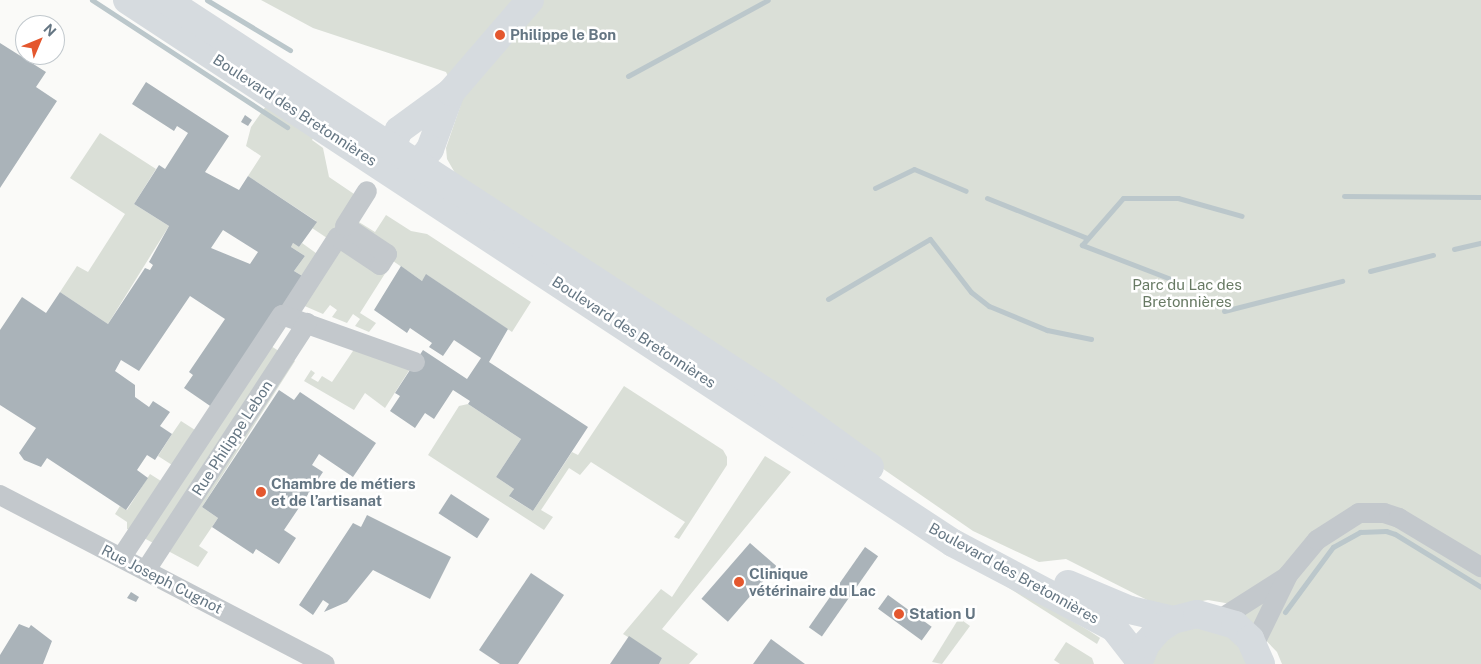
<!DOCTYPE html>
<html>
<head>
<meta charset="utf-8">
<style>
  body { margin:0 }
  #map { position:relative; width:1481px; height:664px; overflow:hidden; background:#fafaf8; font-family:"Public Sans",sans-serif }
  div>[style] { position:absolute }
  .green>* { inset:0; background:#dadfd7 }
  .stream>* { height:5px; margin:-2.5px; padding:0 2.5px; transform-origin:2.5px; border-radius:2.5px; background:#bbc7cb }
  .building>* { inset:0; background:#aab3b9; transform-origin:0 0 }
  .street>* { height:20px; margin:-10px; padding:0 10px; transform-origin:10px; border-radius:10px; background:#c3c8cc }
  .secondary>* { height:28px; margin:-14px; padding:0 14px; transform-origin:14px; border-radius:14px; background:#d6dbdf }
  .primary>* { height:28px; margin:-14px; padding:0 14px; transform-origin:14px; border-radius:14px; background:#d6dbdf }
  .dots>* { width:14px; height:14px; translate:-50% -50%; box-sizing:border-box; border:2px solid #fff; border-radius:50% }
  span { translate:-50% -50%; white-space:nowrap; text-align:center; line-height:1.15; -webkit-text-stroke:5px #fff; paint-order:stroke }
  .poi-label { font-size:15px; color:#657683; font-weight:700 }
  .left { translate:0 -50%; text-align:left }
  .street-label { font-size:15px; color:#657683 }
  .park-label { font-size:15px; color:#687a64 }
  .north { position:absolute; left:15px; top:15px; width:50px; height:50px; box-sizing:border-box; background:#fff; border:1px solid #c1c8cd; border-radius:50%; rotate:45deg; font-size:14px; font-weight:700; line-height:20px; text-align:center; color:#657683 }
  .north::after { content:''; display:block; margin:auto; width:18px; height:22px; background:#e4572e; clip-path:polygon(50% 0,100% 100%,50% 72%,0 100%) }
</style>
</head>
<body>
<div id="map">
  <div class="green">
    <i style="clip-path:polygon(261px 0,1481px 0,1481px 664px,1282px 664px,1277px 652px,1231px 604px,1208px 600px,1163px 608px,1066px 559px,1039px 562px,973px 531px,455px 173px,447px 159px,446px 148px,461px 104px,446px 72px,313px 28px)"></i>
    <i style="clip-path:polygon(266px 106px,317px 132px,312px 140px,323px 148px,329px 177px,357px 196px,330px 240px,312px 228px,316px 221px,248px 176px,261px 156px,246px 146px,251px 127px)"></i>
    <i style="clip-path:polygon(100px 133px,156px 169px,134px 204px,169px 226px,108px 324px,60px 292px,77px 266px,88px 272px,125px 214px,70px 178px)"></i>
    <i style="clip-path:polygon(386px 215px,411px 231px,427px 234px,531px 302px,512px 332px,427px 275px,422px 281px,393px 261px,360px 313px,376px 323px,369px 332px,355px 326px,360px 319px,353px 314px,347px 323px,332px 317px,337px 310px,330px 305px,323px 314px,300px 304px,354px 219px,375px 232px)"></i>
    <i style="clip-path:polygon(293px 243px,299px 247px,302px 243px,320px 256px,304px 277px,294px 271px,305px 256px,291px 247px)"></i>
    <i style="clip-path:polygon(266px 343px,295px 361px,202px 507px,218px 518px,199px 546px,208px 552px,198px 567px,127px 529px,127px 522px,115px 514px,120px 506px,127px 510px,150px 474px,172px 488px,183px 472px,158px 456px,172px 434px,181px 421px,206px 437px)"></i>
    <i style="clip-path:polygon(355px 348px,410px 369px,385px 408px,365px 393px,354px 410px,304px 381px,311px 370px,315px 373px,311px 378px,318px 382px,322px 376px,332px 382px)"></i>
    <i style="clip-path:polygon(624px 386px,723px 450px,727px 457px,727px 465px,679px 539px,674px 537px,685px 522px,591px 462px,580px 475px,569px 468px,541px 510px,553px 517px,544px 530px,428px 455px,459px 406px,468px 404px,521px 439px,496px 477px,514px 489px,510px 497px,533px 511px,572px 452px,578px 455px)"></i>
    <i style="clip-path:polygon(765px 456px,791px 472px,662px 629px,698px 654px,689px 664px,659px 664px,662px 658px,623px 634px,661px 589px,672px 597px)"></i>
    <i style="clip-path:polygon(960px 557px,1088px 630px,1100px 638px,1097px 644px)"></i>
    <i style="clip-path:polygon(959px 618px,970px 626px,942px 664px,932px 662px)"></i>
    <i style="clip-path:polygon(1190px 625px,1233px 636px,1251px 664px,1149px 664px,1156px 647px)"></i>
    <i style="clip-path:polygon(1066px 642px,1092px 658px,1094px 664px,1060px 664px,1054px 660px)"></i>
  </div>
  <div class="stream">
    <i style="left:92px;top:0;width:233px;rotate:33.1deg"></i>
    <i style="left:207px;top:0;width:97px;rotate:31.1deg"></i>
    <i style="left:628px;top:76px;width:159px;rotate:-28.5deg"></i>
    <i style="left:875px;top:188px;width:43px;rotate:-26deg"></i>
    <i style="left:914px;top:169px;width:56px;rotate:22.9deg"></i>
    <i style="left:1344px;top:196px;width:137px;rotate:0.4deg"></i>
    <i style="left:987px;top:198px;width:108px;rotate:21.8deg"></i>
    <i style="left:1454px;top:249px;width:28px;rotate:-13deg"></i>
    <i style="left:1370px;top:271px;width:65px;rotate:-14.3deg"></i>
    <i style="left:1176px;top:281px;width:101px;rotate:-159deg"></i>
    <i style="left:1082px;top:245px;width:62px;rotate:-48.9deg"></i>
    <i style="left:1123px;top:198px;width:55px"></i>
    <i style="left:1178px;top:198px;width:66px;rotate:15.7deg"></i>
    <i style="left:828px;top:299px;width:118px;rotate:-30.5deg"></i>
    <i style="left:930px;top:239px;width:67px;rotate:52.3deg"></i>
    <i style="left:971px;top:292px;width:23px;rotate:38deg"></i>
    <i style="left:989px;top:306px;width:63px;rotate:22.5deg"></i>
    <i style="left:1047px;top:330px;width:45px;rotate:11.6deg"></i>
    <i style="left:1224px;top:311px;width:122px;rotate:-14.3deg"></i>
    <i style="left:1285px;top:612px;width:81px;rotate:-53.6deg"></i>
    <i style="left:1333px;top:547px;width:31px;rotate:-29deg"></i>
    <i style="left:1360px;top:532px;width:26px;rotate:-2deg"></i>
    <i style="left:1386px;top:531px;width:9px;rotate:18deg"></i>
    <i style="left:1395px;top:534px;width:101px;rotate:31.6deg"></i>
  </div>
  <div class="building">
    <i style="clip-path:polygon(0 43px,46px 72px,36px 87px,57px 101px,0 188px)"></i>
    <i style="clip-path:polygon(evenodd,146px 82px,229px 136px,205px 172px,239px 190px,248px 176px,317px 222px,299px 247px,293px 243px,291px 247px,305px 256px,294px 271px,304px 277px,216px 410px,184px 388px,193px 375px,189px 372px,225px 319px,190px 296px,139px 371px,121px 360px,115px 371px,135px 385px,135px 397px,149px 407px,153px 401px,170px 412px,160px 426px,172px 434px,155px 460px,147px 455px,137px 470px,148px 478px,126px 510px,47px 458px,41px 467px,24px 460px,19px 453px,36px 428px,0 405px,0 330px,22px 297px,46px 313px,60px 292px,108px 324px,145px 268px,150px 270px,153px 265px,149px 262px,169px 226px,134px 204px,159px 165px,165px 169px,188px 133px,177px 126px,174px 131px,132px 104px,146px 82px,223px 230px,258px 252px,250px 264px,211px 248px,223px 230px)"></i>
    <i style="clip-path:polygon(245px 115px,252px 120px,248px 126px,241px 122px)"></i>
    <i style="clip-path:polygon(401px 266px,422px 281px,426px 274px,508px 329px,489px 362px,588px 427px,533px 511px,509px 496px,514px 489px,496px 477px,521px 439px,468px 404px,470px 401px,453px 390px,434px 419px,425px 413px,415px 428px,390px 411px,400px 396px,395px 393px,423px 350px,467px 379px,481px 358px,454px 340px,443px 356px,429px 347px,432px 343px,410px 328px,407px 333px,374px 310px)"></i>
    <i style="clip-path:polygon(279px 390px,294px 400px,300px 392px,376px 443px,353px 477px,319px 454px,312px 465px,323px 472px,284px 530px,296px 538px,279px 564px,256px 549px,253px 554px,212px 527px,218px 518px,202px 507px)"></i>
    <i style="left:451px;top:494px;width:46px;height:23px;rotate:33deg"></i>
    <i style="clip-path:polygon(367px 515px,451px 557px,430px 599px,373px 570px,347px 602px,324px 612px,329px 604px,323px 600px,313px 615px,299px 605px,353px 523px,361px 527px)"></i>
    <i style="left:750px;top:543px;width:35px;height:74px;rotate:41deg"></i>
    <i style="left:865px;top:547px;width:16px;height:98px;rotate:35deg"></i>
    <i style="clip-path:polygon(531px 573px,564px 595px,518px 664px,500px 664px,479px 650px)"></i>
    <i style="clip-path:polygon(131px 592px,139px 597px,136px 602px,127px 598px)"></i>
    <i style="left:888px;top:595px;width:54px;height:17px;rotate:36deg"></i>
    <i style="clip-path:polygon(19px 624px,29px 628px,31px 625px,52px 641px,43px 664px,0 664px,0 655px)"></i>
    <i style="clip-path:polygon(629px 636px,662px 658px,659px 664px,610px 664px)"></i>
    <i style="clip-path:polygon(771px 639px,805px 664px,753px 664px)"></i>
  </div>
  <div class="street">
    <i style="left:287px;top:316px;width:94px;rotate:-57.2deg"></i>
    <i style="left:338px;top:237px;width:50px;rotate:33.7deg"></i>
    <i style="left:380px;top:265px;width:13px;rotate:-58deg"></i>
    <i style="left:387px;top:254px;width:50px;rotate:-146.3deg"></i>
    <i style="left:345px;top:226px;width:41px;rotate:-57.8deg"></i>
    <i style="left:0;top:495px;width:366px;rotate:27.5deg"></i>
    <i style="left:121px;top:558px;width:291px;rotate:-56.5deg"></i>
    <i style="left:282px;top:315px;width:141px;rotate:19.5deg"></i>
    <i style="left:146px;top:570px;width:295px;rotate:-56.9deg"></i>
    <i style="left:1222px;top:618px;width:76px;rotate:-32.6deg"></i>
    <i style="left:1254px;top:645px;width:78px;rotate:-64.1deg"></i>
    <i style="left:1288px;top:575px;width:45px;rotate:-50.4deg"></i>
    <i style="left:1317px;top:540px;width:50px;rotate:-32.7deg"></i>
    <i style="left:1359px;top:513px;width:25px"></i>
    <i style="left:1384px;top:513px;width:16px;rotate:18deg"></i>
    <i style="left:1399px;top:518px;width:96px;rotate:30.9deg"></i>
  </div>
  <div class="secondary">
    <i style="left:451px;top:92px;width:61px;rotate:110.2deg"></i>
    <i style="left:430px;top:149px;width:19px;rotate:129deg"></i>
    <i style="left:418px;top:164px;width:27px;rotate:160deg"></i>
    <i style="left:393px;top:173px;width:26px;rotate:-92deg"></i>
    <i style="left:392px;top:147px;width:18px;rotate:-68deg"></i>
    <i style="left:399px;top:130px;width:64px;rotate:-36.2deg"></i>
    <i style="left:451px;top:92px;width:121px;rotate:-49.3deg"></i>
  </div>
  <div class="primary">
    <i style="left:127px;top:0;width:988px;rotate:33.32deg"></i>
    <i style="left:953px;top:543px;width:182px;rotate:27.8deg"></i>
    <i style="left:1114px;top:628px;width:41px;rotate:52deg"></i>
    <i style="left:166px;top:0;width:719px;rotate:33.14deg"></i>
    <i style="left:768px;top:393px;width:126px;rotate:36deg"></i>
    <i style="left:1068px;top:584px;width:67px;rotate:22.8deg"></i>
    <i style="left:1130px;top:610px;width:44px;rotate:13.1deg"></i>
    <i style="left:1138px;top:664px;width:22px;rotate:-68deg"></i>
    <i style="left:1146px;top:644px;width:18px;rotate:-49deg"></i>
    <i style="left:1158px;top:630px;width:18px;rotate:-34deg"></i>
    <i style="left:1173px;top:620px;width:25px;rotate:-14deg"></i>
    <i style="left:1197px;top:614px;width:40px;rotate:16deg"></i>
    <i style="left:1235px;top:625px;width:21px;rotate:43deg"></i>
    <i style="left:1250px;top:639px;width:27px;rotate:66deg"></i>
  </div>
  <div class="dots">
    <i style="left:500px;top:35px;background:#e4572e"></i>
    <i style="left:261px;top:492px;background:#e4572e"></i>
    <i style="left:739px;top:582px;background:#e4572e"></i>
    <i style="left:899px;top:614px;background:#e4572e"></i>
  </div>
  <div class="poi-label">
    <span class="left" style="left:510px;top:35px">Philippe le Bon</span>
    <span class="left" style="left:271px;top:492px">Chambre de métiers<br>et de l’artisanat</span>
    <span class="left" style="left:749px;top:582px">Clinique<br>vétérinaire du Lac</span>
    <span class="left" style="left:909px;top:614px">Station U</span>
  </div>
  <div class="street-label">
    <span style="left:295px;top:110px;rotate:33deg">Boulevard des Bretonnières</span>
    <span style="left:634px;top:332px;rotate:33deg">Boulevard des Bretonnières</span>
    <span style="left:232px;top:438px;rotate:-57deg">Rue Philippe Lebon</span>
    <span style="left:1014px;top:573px;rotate:29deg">Boulevard des Bretonnières</span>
    <span style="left:162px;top:579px;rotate:27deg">Rue Joseph Cugnot</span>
  </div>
  <div class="park-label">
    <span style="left:1187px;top:293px">Parc du Lac des<br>Bretonnières</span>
  </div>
  <div class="north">N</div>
</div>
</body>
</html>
